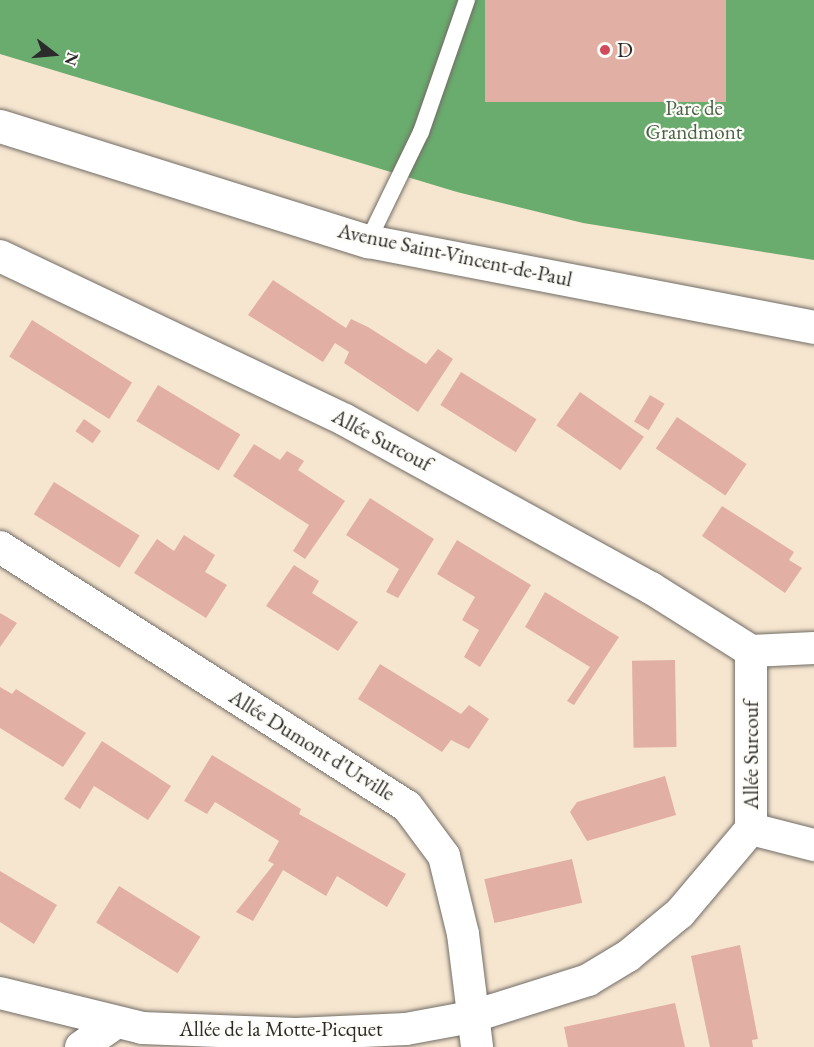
<!DOCTYPE html>
<html>
<head>
<meta charset="utf-8">
<style>
  body { margin:0 }
  #map { position:relative; width:814px; height:1047px; overflow:hidden; background:#f6e6d0; font-family:"EB Garamond",serif }
  div>[style] { position:absolute }
  .forest>* { inset:0; background:#6aac6e }
  .building>* { inset:0; background:#e2afa5; transform-origin:0 0 }
  .roads { filter:drop-shadow(0 0 2px #726c65) drop-shadow(0 0 2px #726c65) }
  .service>* { height:16px; margin:-8px; padding:0 8px; transform-origin:8px; border-radius:8px; background:#fff }
  .minor>* { height:32px; margin:-16px; padding:0 16px; transform-origin:16px; border-radius:16px; background:#fff }
  .tertiary>* { height:33px; margin:-16.5px; padding:0 16.5px; transform-origin:16.5px; border-radius:16.5px; background:#fff }
  .dots>* { width:16px; height:16px; translate:-50% -50%; box-sizing:border-box; border:3px solid #fdfcf7; border-radius:50% }
  span { translate:-50% -50%; white-space:nowrap; text-align:center; line-height:1.15; -webkit-text-stroke:4.5px #fdfcf7; paint-order:stroke }
  .poi-label { font-size:21px; color:#2b2b2b }
  .left { translate:0 -50%; text-align:left }
  .park-label { font-size:21px; color:#4a6249 }
  .street-label { font-size:21px; color:#2b2b2b }
  .north { position:absolute; left:24px; top:24px; width:60px; height:60px; -webkit-text-stroke:4px #fdfcf7; paint-order:stroke; rotate:106deg; font-size:16px; font-weight:700; line-height:24px; text-align:center; color:#2b2b2b }
  .north::after { content:''; display:block; margin:auto; width:21px; height:27px; background:#2b2b2b; clip-path:polygon(50% 0,100% 100%,50% 72%,0 100%) }
</style>
</head>
<body>
<div id="map">
  <div class="forest">
    <i style="clip-path:polygon(0 0,814px 0,814px 260px,583px 223px,457px 192px,0 54px)"></i>
  </div>
  <div class="building">
    <i style="left:485px;top:0;width:241px;height:102px"></i>
    <i style="clip-path:polygon(273px 280px,346px 328px,351px 319px,368px 327px,426px 364px,438px 349px,453px 359px,418px 412px,344px 363px,349px 352px,335px 343px,323px 362px,248px 315px)"></i>
    <i style="left:32px;top:320px;width:118px;height:43px;rotate:32deg"></i>
    <i style="left:461px;top:372px;width:89px;height:39px;rotate:32deg"></i>
    <i style="left:158px;top:385px;width:96px;height:42px;rotate:31deg"></i>
    <i style="left:580px;top:392px;width:78px;height:41px;rotate:35deg"></i>
    <i style="left:650px;top:395px;width:17px;height:31px;rotate:31deg"></i>
    <i style="left:677px;top:417px;width:84px;height:38px;rotate:34deg"></i>
    <i style="left:84px;top:419px;width:21px;height:15px;rotate:35deg"></i>
    <i style="clip-path:polygon(254px 444px,280px 460px,287px 451px,304px 461px,298px 470px,345px 501px,305px 559px,293px 551px,309px 525px,233px 476px)"></i>
    <i style="left:54px;top:482px;width:101px;height:38px;rotate:32deg"></i>
    <i style="clip-path:polygon(370px 498px,434px 539px,398px 598px,386px 592px,399px 569px,346px 535px)"></i>
    <i style="clip-path:polygon(722px 506px,794px 552px,789px 560px,802px 568px,785px 593px,702px 536px)"></i>
    <i style="clip-path:polygon(184px 535px,215px 555px,205px 572px,227px 585px,206px 618px,134px 573px,157px 539px,174px 551px)"></i>
    <i style="clip-path:polygon(457px 540px,531px 585px,480px 667px,464px 657px,479px 630px,462px 620px,475px 597px,437px 574px)"></i>
    <i style="clip-path:polygon(294px 565px,319px 581px,312px 593px,358px 622px,338px 651px,266px 606px)"></i>
    <i style="clip-path:polygon(545px 592px,619px 637px,574px 705px,567px 701px,590px 667px,525px 627px)"></i>
    <i style="clip-path:polygon(0 613px,17px 623px,0 647px)"></i>
    <i style="left:675px;top:660px;width:87px;height:43px;rotate:89deg"></i>
    <i style="clip-path:polygon(380px 664px,461px 714px,469px 705px,489px 719px,469px 749px,451px 740px,442px 752px,358px 699px)"></i>
    <i style="clip-path:polygon(0 687px,12px 694px,16px 689px,86px 733px,63px 767px,0 728px)"></i>
    <i style="clip-path:polygon(102px 741px,171px 786px,148px 820px,94px 786px,80px 809px,64px 799px)"></i>
    <i style="clip-path:polygon(212px 755px,301px 809px,299px 814px,406px 874px,387px 907px,337px 876px,326px 896px,283px 870px,253px 921px,236px 912px,274px 864px,268px 861px,279px 841px,215px 802px,207px 814px,184px 801px)"></i>
    <i style="clip-path:polygon(665px 776px,676px 815px,587px 841px,570px 812px,577px 802px)"></i>
    <i style="left:572px;top:859px;width:45px;height:90px;rotate:77deg"></i>
    <i style="clip-path:polygon(0 871px,57px 905px,34px 944px,0 922px)"></i>
    <i style="left:119px;top:886px;width:96px;height:43px;rotate:32deg"></i>
    <i style="clip-path:polygon(740px 945px,758px 1039px,752px 1040px,753px 1047px,710px 1047px,691px 956px)"></i>
    <i style="clip-path:polygon(675px 1003px,685px 1047px,568px 1047px,564px 1027px)"></i>
  </div>
  <div class="roads">
    <div class="service">
      <i style="left:368px;top:241px;width:121px;rotate:-64.1deg"></i>
      <i style="left:421px;top:132px;width:140px;rotate:-70.8deg"></i>
    </div>
    <div class="minor">
      <i style="left:0;top:256px;width:382px;rotate:25.4deg"></i>
      <i style="left:345px;top:420px;width:349px;rotate:28.8deg"></i>
      <i style="left:651px;top:588px;width:118px;rotate:32.2deg"></i>
      <i style="left:751px;top:651px;width:178px;rotate:90deg"></i>
      <i style="left:751px;top:829px;width:65px;rotate:14.3deg"></i>
      <i style="left:0;top:547px;width:482px;rotate:32.5deg"></i>
      <i style="left:407px;top:806px;width:62px;rotate:53.5deg"></i>
      <i style="left:444px;top:856px;width:80px;rotate:76.3deg"></i>
      <i style="left:463px;top:934px;width:114px;rotate:82.9deg"></i>
      <i style="left:751px;top:651px;width:63px;rotate:-2.7deg"></i>
      <i style="left:0;top:993px;width:146px;rotate:13.8deg"></i>
      <i style="left:142px;top:1028px;width:154px;rotate:2.2deg"></i>
      <i style="left:296px;top:1034px;width:110px;rotate:-2.6deg"></i>
      <i style="left:406px;top:1029px;width:66px;rotate:-10.5deg"></i>
      <i style="left:471px;top:1017px;width:123px;rotate:-17.5deg"></i>
      <i style="left:588px;top:980px;width:47px;rotate:-31deg"></i>
      <i style="left:628px;top:956px;width:67px;rotate:-39.6deg"></i>
      <i style="left:680px;top:913px;width:110px;rotate:-49.8deg"></i>
      <i style="left:81px;top:1047px;width:39px;rotate:-35deg"></i>
    </div>
    <div class="tertiary">
      <i style="left:0;top:126px;width:386px;rotate:17.4deg"></i>
      <i style="left:368px;top:241px;width:454px;rotate:10.9deg"></i>
    </div>
  </div>
  <div class="dots">
    <i style="left:605px;top:50px;background:#d1495b"></i>
  </div>
  <div class="poi-label">
    <span class="left" style="left:617px;top:50px">D</span>
  </div>
  <div class="park-label">
    <span style="left:694px;top:120px">Parc de<br>Grandmont</span>
  </div>
  <div class="street-label">
    <span style="left:455px;top:255px;rotate:12deg">Avenue Saint-Vincent-de-Paul</span>
    <span style="left:382px;top:440px;rotate:28deg">Allée Surcouf</span>
    <span style="left:312px;top:745px;rotate:32deg">Allée Dumont d'Urville</span>
    <span style="left:751px;top:755px;rotate:-90deg">Allée Surcouf</span>
    <span style="left:281px;top:1029px">Allée de la Motte-Picquet</span>
  </div>
  <div class="north">N</div>
</div>
</body>
</html>
